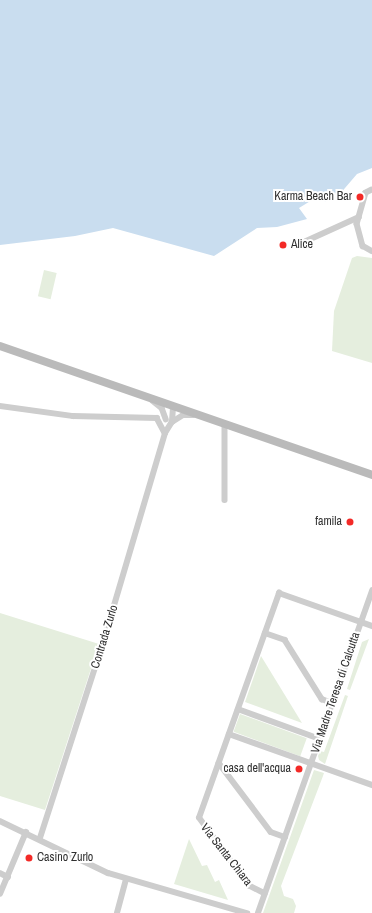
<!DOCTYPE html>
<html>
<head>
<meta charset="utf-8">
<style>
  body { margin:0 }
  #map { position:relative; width:372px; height:913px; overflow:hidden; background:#fff; font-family:"Archivo Narrow",sans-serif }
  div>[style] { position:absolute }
  .green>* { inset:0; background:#e5eede; transform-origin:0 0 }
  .water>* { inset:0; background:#c9ddef }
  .minor>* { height:5.5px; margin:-2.75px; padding:0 2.75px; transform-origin:2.75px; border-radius:2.75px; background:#cdcdcd }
  .secondary>* { height:8px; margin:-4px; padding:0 4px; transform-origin:4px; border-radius:4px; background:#bababa }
  .dots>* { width:11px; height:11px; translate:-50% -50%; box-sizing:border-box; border:2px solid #fff; border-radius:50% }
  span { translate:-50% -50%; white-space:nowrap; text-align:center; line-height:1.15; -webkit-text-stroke:4px #fff; paint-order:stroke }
  .poi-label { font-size:12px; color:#303030 }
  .right { translate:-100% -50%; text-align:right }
  .left { translate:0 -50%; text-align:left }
  .street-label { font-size:12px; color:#303030 }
</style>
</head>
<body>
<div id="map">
  <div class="green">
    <i style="clip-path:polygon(357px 256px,372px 258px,372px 363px,332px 351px,334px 311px,352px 258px)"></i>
    <i style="left:44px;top:270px;width:13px;height:27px;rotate:13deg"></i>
    <i style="clip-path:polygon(0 613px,99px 644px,45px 810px,0 796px)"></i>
    <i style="clip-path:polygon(369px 639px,350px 690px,347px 689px,362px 642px)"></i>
    <i style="clip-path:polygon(261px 656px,302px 723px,245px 702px)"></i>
    <i style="clip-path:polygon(345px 695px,348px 696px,325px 764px,319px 760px,318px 756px,320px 751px,324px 752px)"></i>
    <i style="left:240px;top:714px;width:71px;height:19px;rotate:20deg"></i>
    <i style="clip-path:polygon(314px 770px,324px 773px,323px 776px,281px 886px,284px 896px,293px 899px,296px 906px,294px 913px,263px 913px)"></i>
    <i style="clip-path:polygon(189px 839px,202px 866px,207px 865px,215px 882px,219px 880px,228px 900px,174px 884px)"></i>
  </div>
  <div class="water">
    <i style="clip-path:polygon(0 0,372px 0,372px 168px,357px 174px,339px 195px,335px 193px,326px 202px,317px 197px,299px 208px,307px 219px,277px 227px,257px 228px,214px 256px,113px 228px,75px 236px,0 245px)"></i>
  </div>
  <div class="minor">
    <i style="left:372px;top:190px;width:7px;rotate:153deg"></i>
    <i style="left:366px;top:193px;width:32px;rotate:106deg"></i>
    <i style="left:357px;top:224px;width:23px;rotate:75deg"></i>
    <i style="left:363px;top:246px;width:10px;rotate:29deg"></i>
    <i style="left:304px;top:242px;width:60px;rotate:-24.4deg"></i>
    <i style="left:153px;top:401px;width:11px;rotate:38deg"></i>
    <i style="left:162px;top:408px;width:12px;rotate:70deg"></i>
    <i style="left:0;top:406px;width:74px;rotate:7.8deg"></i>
    <i style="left:73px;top:416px;width:84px;rotate:1.4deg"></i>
    <i style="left:157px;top:418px;width:17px;rotate:62deg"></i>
    <i style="left:172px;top:422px;width:13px;rotate:-32deg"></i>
    <i style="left:183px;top:415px;width:10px"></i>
    <i style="left:225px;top:425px;width:75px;rotate:90deg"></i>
    <i style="left:265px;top:633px;width:21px;rotate:19deg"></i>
    <i style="left:285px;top:640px;width:70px;rotate:57.9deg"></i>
    <i style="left:322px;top:699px;width:11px;rotate:22deg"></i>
    <i style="left:238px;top:709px;width:87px;rotate:20.1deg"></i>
    <i style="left:229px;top:734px;width:152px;rotate:19.6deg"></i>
    <i style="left:219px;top:763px;width:86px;rotate:53deg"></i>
    <i style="left:271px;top:832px;width:15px;rotate:20deg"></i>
    <i style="left:0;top:821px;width:120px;rotate:25.7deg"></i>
    <i style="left:108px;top:873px;width:145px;rotate:16.1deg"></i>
    <i style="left:40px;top:838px;width:202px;rotate:-72.1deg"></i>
    <i style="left:102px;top:646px;width:222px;rotate:-73.5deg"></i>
    <i style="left:165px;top:433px;width:13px;rotate:-58deg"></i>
    <i style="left:172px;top:422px;width:15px;rotate:-86deg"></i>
    <i style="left:0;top:873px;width:9px;rotate:27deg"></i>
    <i style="left:0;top:894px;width:67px;rotate:-67.2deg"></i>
    <i style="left:265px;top:894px;width:18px;rotate:-153deg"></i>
    <i style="left:249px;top:886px;width:84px;rotate:-126.3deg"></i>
    <i style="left:199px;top:818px;width:239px;rotate:-70.4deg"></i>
    <i style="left:279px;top:593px;width:99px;rotate:19.5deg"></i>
    <i style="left:117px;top:913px;width:34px;rotate:-75deg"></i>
    <i style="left:258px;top:913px;width:342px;rotate:-70.5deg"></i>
  </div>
  <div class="secondary">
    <i style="left:0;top:346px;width:394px;rotate:19.1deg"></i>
  </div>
  <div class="dots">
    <i style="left:360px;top:197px;background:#f32a27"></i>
    <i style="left:283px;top:245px;background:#f32a27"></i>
    <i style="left:350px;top:522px;background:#f32a27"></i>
    <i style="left:299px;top:769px;background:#f32a27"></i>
    <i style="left:29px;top:858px;background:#f32a27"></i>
  </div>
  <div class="poi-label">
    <span class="right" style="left:352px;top:197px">Karma Beach Bar</span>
    <span class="left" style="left:291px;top:245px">Alice</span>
    <span class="right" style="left:342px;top:522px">famila</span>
    <span class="right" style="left:291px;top:769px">casa dell'acqua</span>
    <span class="left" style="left:37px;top:858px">Casino Zurlo</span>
  </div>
  <div class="street-label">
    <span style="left:105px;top:637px;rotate:-73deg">Contrada Zurlo</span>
    <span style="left:336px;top:693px;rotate:-71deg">Via Madre Teresa di Calcutta</span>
    <span style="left:226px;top:855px;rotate:52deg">Via Santa Chiara</span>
  </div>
</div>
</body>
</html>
